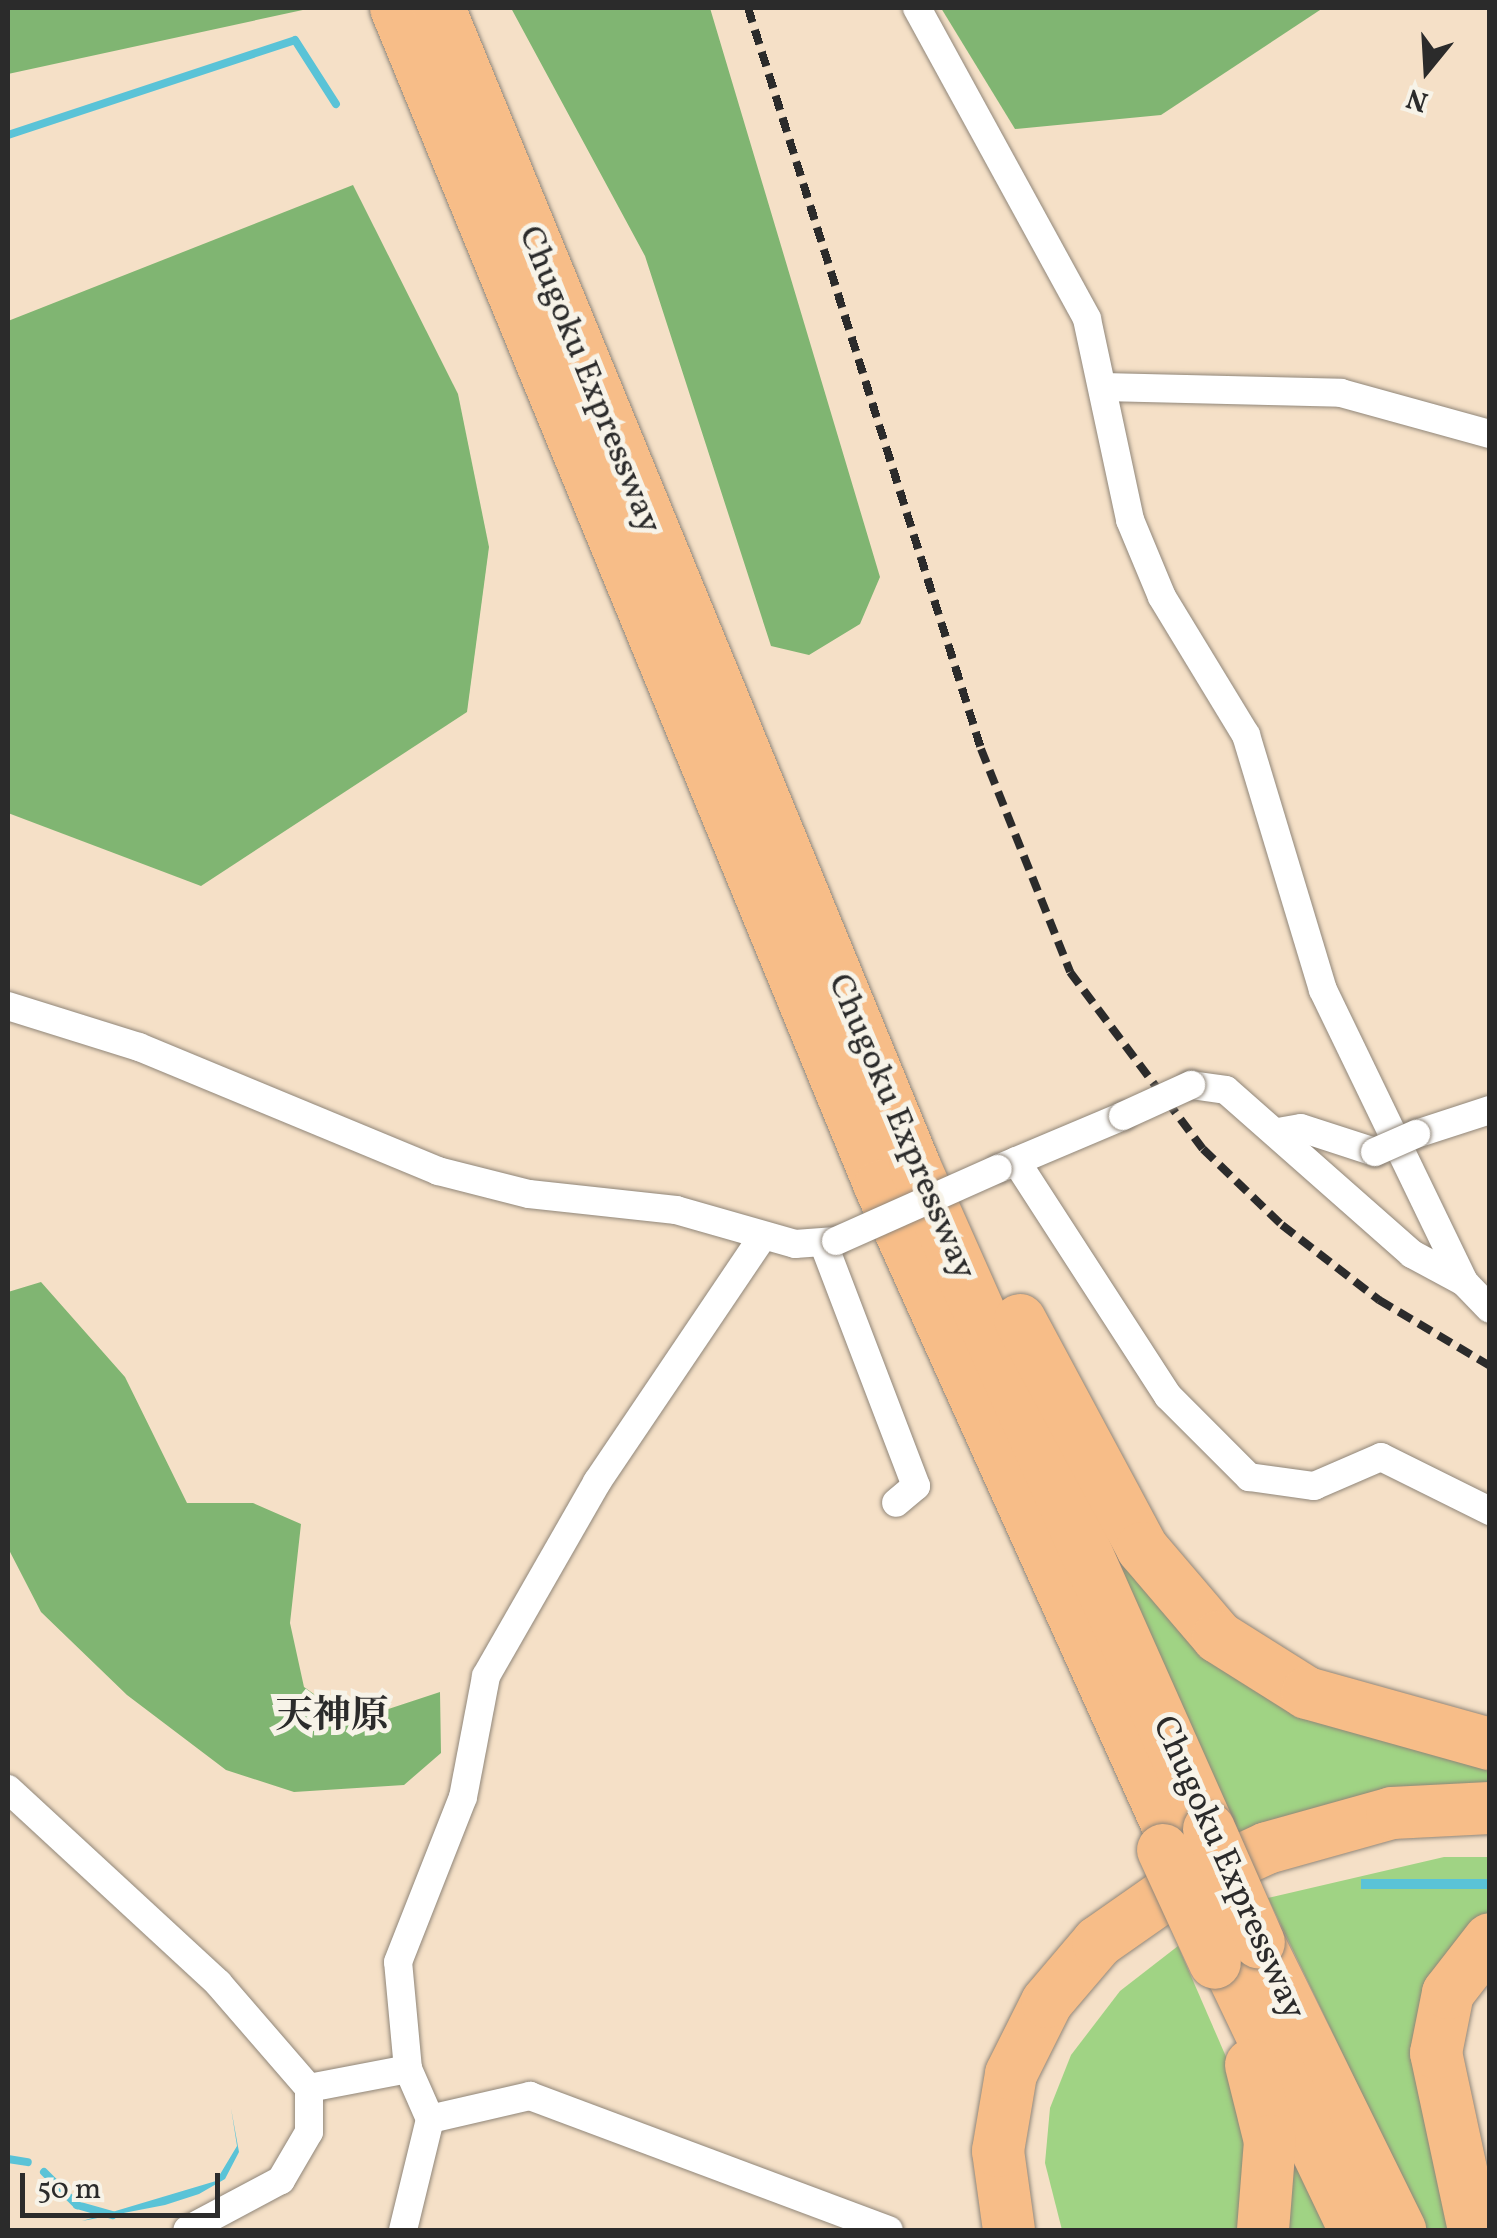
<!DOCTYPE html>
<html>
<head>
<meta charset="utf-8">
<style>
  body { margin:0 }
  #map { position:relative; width:1497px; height:2238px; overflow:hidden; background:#f5e0c7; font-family:Vollkorn,"Noto Serif JP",serif }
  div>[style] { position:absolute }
  .green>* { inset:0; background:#a0d384 }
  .forest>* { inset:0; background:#80b572 }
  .water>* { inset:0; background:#5ac3d7; transform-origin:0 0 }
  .stream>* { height:8px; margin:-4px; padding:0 4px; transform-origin:4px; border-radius:4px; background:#5ac3d7 }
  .roads { filter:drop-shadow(0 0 2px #908679) drop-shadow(0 0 2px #908679) }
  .minor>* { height:28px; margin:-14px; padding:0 14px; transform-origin:14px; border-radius:14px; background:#fff }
  .motorway>* { height:52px; margin:-26px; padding:0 26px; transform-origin:26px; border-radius:26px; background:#f7bd88 }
  .rail>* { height:8px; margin-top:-4px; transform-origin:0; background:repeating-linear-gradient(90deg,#2b2b2b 0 15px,transparent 0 23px) }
  .bridges { filter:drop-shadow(0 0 2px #908679) drop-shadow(0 0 2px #908679) }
  .minor-bridge>* { height:28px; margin:-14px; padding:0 14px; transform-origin:14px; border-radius:14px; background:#fff }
  .motorway-bridge>* { height:52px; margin:-26px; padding:0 26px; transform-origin:26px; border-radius:26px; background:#f7bd88 }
  span { translate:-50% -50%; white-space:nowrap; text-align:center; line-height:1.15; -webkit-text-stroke:10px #f7f3e8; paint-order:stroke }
  .street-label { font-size:35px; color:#2b2b2b }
  .neighbourhood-label { font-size:38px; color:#2b2b2b; font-weight:700 }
  .frame { position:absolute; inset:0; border:10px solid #2b2b2b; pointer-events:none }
  .north { position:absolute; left:1377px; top:20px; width:100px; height:100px; -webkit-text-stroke:8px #f7f3e8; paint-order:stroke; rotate:198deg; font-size:28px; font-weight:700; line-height:40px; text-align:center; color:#2b2b2b }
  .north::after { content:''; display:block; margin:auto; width:35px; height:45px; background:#2b2b2b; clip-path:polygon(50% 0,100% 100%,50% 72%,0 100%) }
  .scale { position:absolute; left:20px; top:2173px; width:200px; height:45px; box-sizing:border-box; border:5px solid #2b2b2b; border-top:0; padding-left:12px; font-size:30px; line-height:35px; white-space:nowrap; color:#2b2b2b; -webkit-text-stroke:8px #f7f3e8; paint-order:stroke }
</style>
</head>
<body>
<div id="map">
  <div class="green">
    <i style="clip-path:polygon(1093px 1516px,1158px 1592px,1489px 1759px,1489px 1798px,1242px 1843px)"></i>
    <i style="clip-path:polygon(1444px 1857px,1489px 1857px,1489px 1920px,1451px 1952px,1461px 2230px,1427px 2230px,1268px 1898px)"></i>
    <i style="clip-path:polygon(1178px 1946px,1243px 2096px,1249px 2230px,1062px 2230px,1045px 2163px,1050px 2108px,1071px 2055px,1120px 1991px)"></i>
    <i style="clip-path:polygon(1286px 2135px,1334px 2230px,1284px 2230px)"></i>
  </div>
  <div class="forest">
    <i style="clip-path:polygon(8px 8px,312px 8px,8px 74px)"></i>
    <i style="clip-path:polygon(511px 8px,710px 8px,880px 577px,860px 624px,809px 655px,771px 646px,645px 256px)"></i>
    <i style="clip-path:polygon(941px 8px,1323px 8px,1161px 115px,1015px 129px)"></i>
    <i style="clip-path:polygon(353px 185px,458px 394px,489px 547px,467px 712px,201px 886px,8px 813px,8px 321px)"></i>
    <i style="clip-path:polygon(41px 1282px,125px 1377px,187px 1503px,253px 1503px,301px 1524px,290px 1623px,304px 1687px,352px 1721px,440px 1692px,441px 1753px,404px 1785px,294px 1792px,226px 1770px,127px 1695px,41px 1612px,8px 1548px,8px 1292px)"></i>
  </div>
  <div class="water">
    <i style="left:1489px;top:1879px;width:10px;height:128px;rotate:90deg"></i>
    <i style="clip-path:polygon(231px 2108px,239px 2152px,225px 2179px,199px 2194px,165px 2205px,82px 2221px,216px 2181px,237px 2146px)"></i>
  </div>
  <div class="stream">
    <i style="left:8px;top:135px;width:302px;rotate:-18.3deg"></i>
    <i style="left:295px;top:40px;width:76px;rotate:57.4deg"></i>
    <i style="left:8px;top:2159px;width:20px;rotate:9deg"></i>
    <i style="left:44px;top:2172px;width:47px;rotate:45deg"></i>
    <i style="left:77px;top:2205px;width:37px;rotate:16deg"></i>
  </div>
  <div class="roads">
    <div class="minor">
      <i style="left:917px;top:8px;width:354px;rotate:61.3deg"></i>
      <i style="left:1087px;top:319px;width:206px;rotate:77.9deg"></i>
      <i style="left:1130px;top:520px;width:83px;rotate:67.4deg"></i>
      <i style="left:1162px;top:597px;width:162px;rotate:58.7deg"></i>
      <i style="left:1246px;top:735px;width:266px;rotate:73.2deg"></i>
      <i style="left:1323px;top:990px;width:324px;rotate:64.2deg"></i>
      <i style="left:1464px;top:1282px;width:37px;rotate:46deg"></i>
      <i style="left:1103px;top:387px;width:238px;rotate:1.4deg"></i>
      <i style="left:1341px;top:393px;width:155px;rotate:15.4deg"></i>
      <i style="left:8px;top:1006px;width:137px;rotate:17.4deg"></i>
      <i style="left:139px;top:1047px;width:324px;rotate:22.5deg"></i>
      <i style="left:438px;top:1171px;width:94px;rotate:14.2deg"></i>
      <i style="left:529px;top:1194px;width:148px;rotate:6.2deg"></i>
      <i style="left:676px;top:1210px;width:124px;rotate:15.9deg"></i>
      <i style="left:795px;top:1244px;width:41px;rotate:-4.2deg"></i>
      <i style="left:1191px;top:1085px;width:35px;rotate:8deg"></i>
      <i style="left:1226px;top:1090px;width:248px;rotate:41.4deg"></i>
      <i style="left:1412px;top:1254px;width:59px;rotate:28.3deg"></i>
      <i style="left:1278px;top:1132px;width:23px;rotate:-10deg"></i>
      <i style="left:1301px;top:1128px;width:78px;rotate:18deg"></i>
      <i style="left:1416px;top:1134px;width:78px;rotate:-18deg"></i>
      <i style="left:1016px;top:1161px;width:280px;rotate:57.1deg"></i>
      <i style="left:1168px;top:1396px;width:115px;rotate:45deg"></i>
      <i style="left:1249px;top:1477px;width:66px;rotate:7.9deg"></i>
      <i style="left:1314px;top:1486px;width:73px;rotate:-23.4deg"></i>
      <i style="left:1381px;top:1457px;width:122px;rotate:26.4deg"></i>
      <i style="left:1000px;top:1168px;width:134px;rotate:-22.9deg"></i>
      <i style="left:824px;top:1245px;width:258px;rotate:69.1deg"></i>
      <i style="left:916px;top:1486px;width:26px;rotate:140deg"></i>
      <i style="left:8px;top:1789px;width:286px;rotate:42.7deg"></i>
      <i style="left:218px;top:1983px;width:139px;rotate:49.1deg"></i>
      <i style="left:309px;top:2088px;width:44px;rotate:90deg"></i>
      <i style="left:309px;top:2132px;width:56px;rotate:120.3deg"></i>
      <i style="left:281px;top:2180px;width:106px;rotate:152deg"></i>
      <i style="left:309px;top:2088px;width:101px;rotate:-10.9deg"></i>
      <i style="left:430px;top:2119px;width:103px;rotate:-13deg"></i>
      <i style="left:530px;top:2096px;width:383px;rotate:20.5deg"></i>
      <i style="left:403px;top:2230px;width:114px;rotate:-76.3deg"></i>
      <i style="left:430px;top:2119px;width:55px;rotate:-113.7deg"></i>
      <i style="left:408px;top:2069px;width:107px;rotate:-95.3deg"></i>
      <i style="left:398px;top:1962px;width:177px;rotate:-68.5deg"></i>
      <i style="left:463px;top:1797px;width:123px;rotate:-79.2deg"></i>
      <i style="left:486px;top:1676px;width:224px;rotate:-60.2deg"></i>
      <i style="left:597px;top:1482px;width:295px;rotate:-56deg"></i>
    </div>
    <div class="motorway">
      <i style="left:396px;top:8px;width:1274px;rotate:67.66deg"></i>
      <i style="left:880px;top:1186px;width:722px;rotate:65.78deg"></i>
      <i style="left:439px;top:8px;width:1253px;rotate:67.67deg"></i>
      <i style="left:915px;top:1167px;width:724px;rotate:66.05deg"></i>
      <i style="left:1020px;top:1320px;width:259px;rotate:61.8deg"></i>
      <i style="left:1142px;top:1548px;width:117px;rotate:49.5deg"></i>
      <i style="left:1218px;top:1637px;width:105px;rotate:32.2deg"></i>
      <i style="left:1307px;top:1693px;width:190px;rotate:15.6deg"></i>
      <i style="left:1259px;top:1943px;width:320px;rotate:63.8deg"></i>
      <i style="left:1225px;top:1958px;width:301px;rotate:64.5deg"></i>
      <i style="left:1251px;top:2065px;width:78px;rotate:76deg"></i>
      <i style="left:1270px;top:2141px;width:89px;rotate:94.5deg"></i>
      <i style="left:1009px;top:2230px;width:80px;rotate:-97.9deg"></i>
      <i style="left:998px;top:2151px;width:78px;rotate:-80.4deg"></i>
      <i style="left:1011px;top:2074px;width:80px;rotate:-63.4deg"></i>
      <i style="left:1047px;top:2002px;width:79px;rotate:-49.6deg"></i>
      <i style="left:1098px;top:1942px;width:82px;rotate:-35deg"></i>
      <i style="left:1165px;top:1895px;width:112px;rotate:-24.7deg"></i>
      <i style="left:1267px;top:1848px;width:130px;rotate:-15.6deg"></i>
      <i style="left:1392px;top:1813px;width:98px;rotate:-2.9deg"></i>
      <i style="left:1474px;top:2230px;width:181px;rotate:-102.1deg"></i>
      <i style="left:1436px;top:2053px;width:61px;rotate:-78.7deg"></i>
      <i style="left:1448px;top:1993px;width:68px;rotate:-52.1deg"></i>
    </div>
  </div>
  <div class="rail">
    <i style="left:748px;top:8px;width:777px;rotate:72.54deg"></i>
    <i style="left:981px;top:749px;width:240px;rotate:68.2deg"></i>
    <i style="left:1070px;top:972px;width:221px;rotate:53.1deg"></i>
    <i style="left:1203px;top:1149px;width:110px;rotate:43.9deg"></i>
    <i style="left:1282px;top:1225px;width:123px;rotate:37.7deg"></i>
    <i style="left:1379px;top:1300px;width:129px;rotate:30.7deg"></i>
  </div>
  <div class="bridges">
    <div class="minor-bridge">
      <i style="left:1123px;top:1116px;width:75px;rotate:-24.5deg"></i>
      <i style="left:1375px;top:1152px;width:45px;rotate:-23.7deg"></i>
      <i style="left:836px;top:1241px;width:177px;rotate:-24deg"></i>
    </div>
    <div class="motorway-bridge">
      <i style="left:1209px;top:1829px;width:124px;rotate:66.3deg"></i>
      <i style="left:1163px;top:1850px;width:124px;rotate:65.3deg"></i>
    </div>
  </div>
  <div class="street-label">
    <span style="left:589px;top:380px;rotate:68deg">Chugoku Expressway</span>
    <span style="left:901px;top:1127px;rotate:67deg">Chugoku Expressway</span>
    <span style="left:1228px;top:1868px;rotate:66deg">Chugoku Expressway</span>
  </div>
  <div class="neighbourhood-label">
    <span style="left:332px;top:1718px">天神原</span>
  </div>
  <div class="frame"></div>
  <div class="north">N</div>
  <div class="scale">50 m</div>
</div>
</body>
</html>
